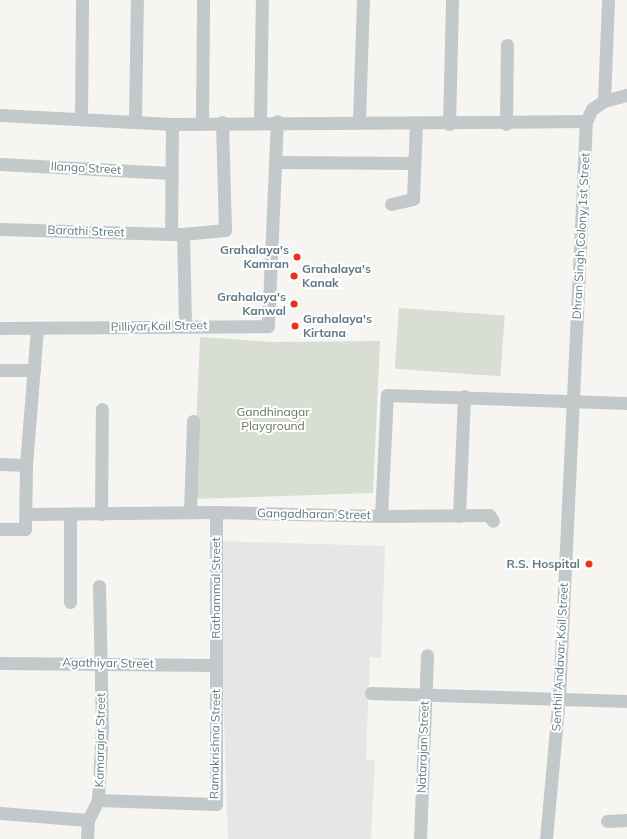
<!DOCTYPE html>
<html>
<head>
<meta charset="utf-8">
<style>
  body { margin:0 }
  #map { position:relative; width:627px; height:839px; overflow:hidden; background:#f6f5f1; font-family:Mulish,sans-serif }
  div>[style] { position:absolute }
  .built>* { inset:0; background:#e6e7e5 }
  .green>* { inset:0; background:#d8ded2; transform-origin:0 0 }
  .minor>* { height:13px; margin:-6.5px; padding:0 6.5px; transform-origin:6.5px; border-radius:6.5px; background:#c3c8cb }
  .dots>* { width:11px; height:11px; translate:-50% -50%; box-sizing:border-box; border:2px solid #fff; border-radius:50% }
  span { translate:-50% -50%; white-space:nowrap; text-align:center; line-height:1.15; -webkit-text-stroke:4px #fff; paint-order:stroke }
  .street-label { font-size:12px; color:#627a86 }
  .poi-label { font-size:12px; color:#627a86; font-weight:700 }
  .right { translate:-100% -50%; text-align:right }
  .left { translate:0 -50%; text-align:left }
  .park-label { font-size:12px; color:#66775d }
</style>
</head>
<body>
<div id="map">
  <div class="built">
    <i style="clip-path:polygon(218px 541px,385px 546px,381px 658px,370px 657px,366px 759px,375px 761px,371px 839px,228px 839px)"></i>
  </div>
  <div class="green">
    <i style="left:399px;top:308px;width:106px;height:61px;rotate:4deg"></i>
    <i style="clip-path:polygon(200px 337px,273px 342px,380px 341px,373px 493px,193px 499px)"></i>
  </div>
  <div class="minor">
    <i style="left:604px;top:101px;width:101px;rotate:-87.7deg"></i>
    <i style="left:0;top:115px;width:172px;rotate:3deg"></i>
    <i style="left:172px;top:124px;width:414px;rotate:-0.4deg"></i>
    <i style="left:81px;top:119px;width:119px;rotate:-89.5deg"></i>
    <i style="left:359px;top:120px;width:120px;rotate:-88.1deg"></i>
    <i style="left:135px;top:121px;width:121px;rotate:-89.1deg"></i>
    <i style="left:260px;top:121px;width:121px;rotate:-89.1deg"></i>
    <i style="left:202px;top:123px;width:123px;rotate:-89.5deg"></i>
    <i style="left:172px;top:124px;width:110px;rotate:90.5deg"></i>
    <i style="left:171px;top:234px;width:12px"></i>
    <i style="left:183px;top:234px;width:90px;rotate:88.7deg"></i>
    <i style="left:449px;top:124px;width:124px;rotate:-88.6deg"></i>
    <i style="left:506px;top:124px;width:79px;rotate:-89.3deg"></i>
    <i style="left:276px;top:162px;width:137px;rotate:0.4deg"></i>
    <i style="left:0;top:164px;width:171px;rotate:3deg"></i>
    <i style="left:391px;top:204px;width:23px;rotate:-13deg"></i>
    <i style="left:413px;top:199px;width:76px;rotate:-87.7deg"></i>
    <i style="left:0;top:229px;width:171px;rotate:1.7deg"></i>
    <i style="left:183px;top:234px;width:42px;rotate:-5.4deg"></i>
    <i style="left:225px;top:230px;width:108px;rotate:-91.6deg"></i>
    <i style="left:0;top:328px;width:268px;rotate:-0.4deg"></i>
    <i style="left:268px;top:326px;width:205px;rotate:-87.5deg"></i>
    <i style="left:0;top:370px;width:34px"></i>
    <i style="left:0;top:464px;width:26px;rotate:2deg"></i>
    <i style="left:190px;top:512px;width:91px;rotate:-88.1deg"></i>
    <i style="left:26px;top:514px;width:190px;rotate:-0.6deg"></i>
    <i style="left:216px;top:512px;width:165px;rotate:1.4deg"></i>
    <i style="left:381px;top:516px;width:121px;rotate:-87.2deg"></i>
    <i style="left:387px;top:395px;width:240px;rotate:1.9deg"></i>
    <i style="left:101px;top:514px;width:105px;rotate:-89.5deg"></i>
    <i style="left:381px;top:516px;width:108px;rotate:-0.5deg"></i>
    <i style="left:489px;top:515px;width:7px;rotate:56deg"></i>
    <i style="left:459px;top:516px;width:120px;rotate:-87.6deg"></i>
    <i style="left:0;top:529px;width:25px"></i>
    <i style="left:25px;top:529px;width:64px;rotate:-89.1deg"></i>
    <i style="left:26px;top:465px;width:136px;rotate:-85.4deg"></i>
    <i style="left:70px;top:602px;width:88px;rotate:-90deg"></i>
    <i style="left:0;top:663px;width:215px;rotate:0.5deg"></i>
    <i style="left:371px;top:693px;width:256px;rotate:1.8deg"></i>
    <i style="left:98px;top:800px;width:118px;rotate:1.9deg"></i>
    <i style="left:216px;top:804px;width:292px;rotate:-90deg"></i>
    <i style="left:0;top:813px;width:88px;rotate:4.5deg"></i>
    <i style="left:607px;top:821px;width:20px;rotate:-3deg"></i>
    <i style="left:87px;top:839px;width:19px;rotate:-87deg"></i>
    <i style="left:88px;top:820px;width:22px;rotate:-63deg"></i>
    <i style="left:98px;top:800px;width:71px;rotate:-86.8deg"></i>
    <i style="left:102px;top:729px;width:143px;rotate:-91.2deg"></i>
    <i style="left:420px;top:839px;width:184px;rotate:-87.8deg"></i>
    <i style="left:546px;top:839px;width:143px;rotate:-84.8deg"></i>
    <i style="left:559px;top:697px;width:577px;rotate:-87.32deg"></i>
    <i style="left:586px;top:121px;width:13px;rotate:-63deg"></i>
    <i style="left:592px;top:109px;width:14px;rotate:-34deg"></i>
    <i style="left:604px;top:101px;width:24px;rotate:-15deg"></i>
  </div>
  <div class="dots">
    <i style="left:297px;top:257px;background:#f32e14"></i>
    <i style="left:294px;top:276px;background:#f32e14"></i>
    <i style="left:294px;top:304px;background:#f32e14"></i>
    <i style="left:295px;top:326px;background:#f32e14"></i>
    <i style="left:589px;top:564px;background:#f32e14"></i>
  </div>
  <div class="street-label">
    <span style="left:86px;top:168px;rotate:3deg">Ilango Street</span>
    <span style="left:86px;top:231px;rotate:2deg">Barathi Street</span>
    <span style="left:581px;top:236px;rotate:-87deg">Dhran Singh Colony 1st Street</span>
    <span style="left:159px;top:326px;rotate:-1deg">Pilliyar Koil Street</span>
    <span style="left:314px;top:514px;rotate:1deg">Gangadharan Street</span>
    <span style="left:216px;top:588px;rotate:-90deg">Rathammal Street</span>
    <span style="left:560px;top:657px;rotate:-87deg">Senthil Andavar Koil Street</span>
    <span style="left:108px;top:663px;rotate:1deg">Agathiyar Street</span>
    <span style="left:100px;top:740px;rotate:-89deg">Kamarajar Street</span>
    <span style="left:215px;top:744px;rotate:-89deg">Ramakrishna Street</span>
    <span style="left:423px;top:747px;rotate:-88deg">Natarajan Street</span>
  </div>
  <div class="poi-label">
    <span class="right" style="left:289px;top:257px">Grahalaya's<br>Kamran</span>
    <span class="left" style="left:302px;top:276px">Grahalaya's<br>Kanak</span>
    <span class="right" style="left:286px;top:304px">Grahalaya's<br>Kanwal</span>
    <span class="left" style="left:303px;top:326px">Grahalaya's<br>Kirtana</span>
    <span class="right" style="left:580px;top:564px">R.S. Hospital</span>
  </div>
  <div class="park-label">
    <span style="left:273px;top:419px">Gandhinagar<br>Playground</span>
  </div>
</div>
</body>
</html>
